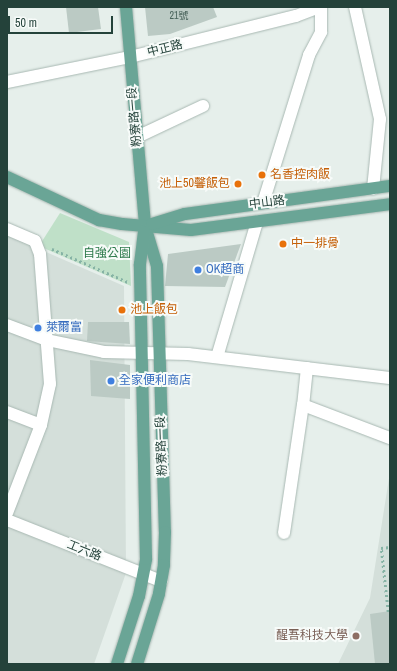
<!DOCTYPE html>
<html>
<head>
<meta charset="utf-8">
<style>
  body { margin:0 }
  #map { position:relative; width:397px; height:671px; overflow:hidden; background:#e6efeb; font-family:"Archivo Narrow","Noto Sans TC",sans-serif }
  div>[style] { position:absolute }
  .built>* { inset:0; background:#d4dfda }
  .green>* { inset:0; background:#bfe0c8 }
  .building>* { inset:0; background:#bbcac4 }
  .path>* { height:2.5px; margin-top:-1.25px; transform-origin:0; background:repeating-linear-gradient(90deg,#86b3a5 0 2px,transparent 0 5px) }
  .roads { filter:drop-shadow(0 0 1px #a8b8b2) drop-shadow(0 0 1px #a8b8b2) }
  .minor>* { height:12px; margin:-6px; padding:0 6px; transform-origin:6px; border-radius:6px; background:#fff }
  .major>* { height:12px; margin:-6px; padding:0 6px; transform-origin:6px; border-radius:6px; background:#6aa596 }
  .dots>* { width:11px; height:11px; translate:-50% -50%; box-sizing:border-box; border:2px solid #f7fbf9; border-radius:50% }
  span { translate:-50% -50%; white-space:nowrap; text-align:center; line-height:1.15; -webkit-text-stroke:4px #f7fbf9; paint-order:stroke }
  .number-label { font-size:10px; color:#4a645c }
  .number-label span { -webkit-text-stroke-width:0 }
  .street-label { font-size:12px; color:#24423a }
  .food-label { font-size:12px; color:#c56008 }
  .left { translate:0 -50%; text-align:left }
  .right { translate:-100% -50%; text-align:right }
  .park-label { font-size:12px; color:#2d7a4b }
  .shop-label { font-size:12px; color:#366cbe }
  .education-label { font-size:12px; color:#785e54 }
  .frame { position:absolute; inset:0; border:8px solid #24423a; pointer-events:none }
  .scale { position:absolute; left:8px; top:16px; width:105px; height:18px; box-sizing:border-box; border:2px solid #24423a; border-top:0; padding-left:5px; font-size:12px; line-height:14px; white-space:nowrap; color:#24423a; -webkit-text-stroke:3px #f7fbf9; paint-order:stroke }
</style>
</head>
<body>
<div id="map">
  <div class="built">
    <i style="clip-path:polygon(7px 235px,124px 286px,126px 573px,94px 664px,7px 664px)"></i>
    <i style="clip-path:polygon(390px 472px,390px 664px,338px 664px,370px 598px)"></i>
  </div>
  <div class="green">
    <i style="clip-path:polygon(60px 213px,129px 242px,131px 286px,39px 246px)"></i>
  </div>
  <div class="building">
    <i style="clip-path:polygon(66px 7px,98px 7px,101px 29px,69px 33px)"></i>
    <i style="clip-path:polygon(145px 7px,213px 7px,217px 17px,170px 34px,148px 36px)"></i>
    <i style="clip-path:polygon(241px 244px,225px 287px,165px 286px,168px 254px)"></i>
    <i style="clip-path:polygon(88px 322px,129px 322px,130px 344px,87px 341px)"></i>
    <i style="clip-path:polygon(90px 360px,130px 365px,130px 399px,91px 396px)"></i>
    <i style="clip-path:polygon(390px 611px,390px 664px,375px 664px,370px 614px)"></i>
  </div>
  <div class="path">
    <i style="left:52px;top:249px;width:83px;rotate:23.5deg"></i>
    <i style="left:388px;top:612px;width:64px;rotate:-96.2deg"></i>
    <i style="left:381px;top:548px;width:9px;rotate:-6deg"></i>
  </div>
  <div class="roads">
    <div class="minor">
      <i style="left:355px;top:7px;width:115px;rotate:77.4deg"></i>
      <i style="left:380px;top:119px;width:70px;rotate:95.7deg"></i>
      <i style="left:7px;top:82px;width:126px;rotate:-11.5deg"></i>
      <i style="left:130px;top:57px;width:171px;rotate:-13.9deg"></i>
      <i style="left:296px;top:16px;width:26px;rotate:-21deg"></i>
      <i style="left:137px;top:137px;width:73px;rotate:-25.2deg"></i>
      <i style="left:263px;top:203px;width:155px;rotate:-72.7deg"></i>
      <i style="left:309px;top:55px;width:26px;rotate:-62deg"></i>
      <i style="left:321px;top:32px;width:25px;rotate:-90deg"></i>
      <i style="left:7px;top:229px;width:30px;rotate:23deg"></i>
      <i style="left:35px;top:241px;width:14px;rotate:69deg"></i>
      <i style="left:40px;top:254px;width:130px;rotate:85.6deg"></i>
      <i style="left:50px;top:384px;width:42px;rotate:102.4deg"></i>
      <i style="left:41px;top:425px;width:94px;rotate:111.1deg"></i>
      <i style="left:7px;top:325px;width:43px;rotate:20.6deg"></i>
      <i style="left:47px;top:340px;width:58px;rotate:11.9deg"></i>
      <i style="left:104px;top:352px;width:84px;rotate:1.4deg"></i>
      <i style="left:188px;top:354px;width:203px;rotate:6.8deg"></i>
      <i style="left:217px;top:357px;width:141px;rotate:-73.5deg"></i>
      <i style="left:307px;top:368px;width:37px;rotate:96deg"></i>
      <i style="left:303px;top:405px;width:93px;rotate:20.8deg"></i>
      <i style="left:7px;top:412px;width:36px;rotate:21deg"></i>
      <i style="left:7px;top:520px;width:166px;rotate:21.6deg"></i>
      <i style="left:284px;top:533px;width:129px;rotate:-81.6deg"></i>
    </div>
    <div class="major">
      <i style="left:126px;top:7px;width:220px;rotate:85deg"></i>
      <i style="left:145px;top:226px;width:42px;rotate:73.3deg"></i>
      <i style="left:157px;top:266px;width:266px;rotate:88.3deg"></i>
      <i style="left:165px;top:532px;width:33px;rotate:92deg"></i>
      <i style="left:164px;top:565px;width:29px;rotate:100deg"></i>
      <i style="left:159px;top:594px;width:73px;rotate:107.4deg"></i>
      <i style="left:7px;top:177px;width:102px;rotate:25.1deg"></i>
      <i style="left:99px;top:220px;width:23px;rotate:10deg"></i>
      <i style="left:122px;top:224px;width:69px;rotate:5deg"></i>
      <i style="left:191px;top:230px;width:201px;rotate:-7.4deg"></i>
      <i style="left:152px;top:224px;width:34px;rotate:-17deg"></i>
      <i style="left:185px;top:214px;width:207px;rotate:-7.8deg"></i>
      <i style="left:117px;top:664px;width:71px;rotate:-72.1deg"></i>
      <i style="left:139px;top:596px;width:38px;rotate:-79deg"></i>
      <i style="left:146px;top:559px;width:295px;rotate:-91.2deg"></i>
      <i style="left:140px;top:264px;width:33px;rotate:-83deg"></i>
    </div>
  </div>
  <div class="dots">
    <i style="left:262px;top:175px;background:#e8710a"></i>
    <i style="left:238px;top:184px;background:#e8710a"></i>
    <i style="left:283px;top:244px;background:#e8710a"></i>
    <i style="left:198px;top:270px;background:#3f7fe0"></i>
    <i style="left:122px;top:310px;background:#e8710a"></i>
    <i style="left:38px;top:328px;background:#3f7fe0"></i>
    <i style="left:111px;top:381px;background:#3f7fe0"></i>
    <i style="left:356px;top:636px;background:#8d6e63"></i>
  </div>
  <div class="number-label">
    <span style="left:179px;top:16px">21號</span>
  </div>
  <div class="street-label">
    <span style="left:165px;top:49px;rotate:-14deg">中正路</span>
    <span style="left:135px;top:117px;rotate:-95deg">粉寮路一段</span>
    <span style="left:267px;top:203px;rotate:-7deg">中山路</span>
    <span style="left:162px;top:446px;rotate:-92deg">粉寮路一段</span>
    <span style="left:84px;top:551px;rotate:22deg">工六路</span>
  </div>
  <div class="food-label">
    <span class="left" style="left:270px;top:175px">名香控肉飯</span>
    <span class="right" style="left:230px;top:184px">池上50馨飯包</span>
    <span class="left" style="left:291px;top:244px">中一排骨</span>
    <span class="left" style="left:130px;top:310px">池上飯包</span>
  </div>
  <div class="park-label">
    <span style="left:107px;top:254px">自強公園</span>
  </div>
  <div class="shop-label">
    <span class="left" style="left:206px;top:270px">OK超商</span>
    <span class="left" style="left:46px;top:328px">萊爾富</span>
    <span class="left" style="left:119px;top:381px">全家便利商店</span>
  </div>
  <div class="education-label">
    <span class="right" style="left:348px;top:636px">醒吾科技大學</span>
  </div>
  <div class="frame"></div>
  <div class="scale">50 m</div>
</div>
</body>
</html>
